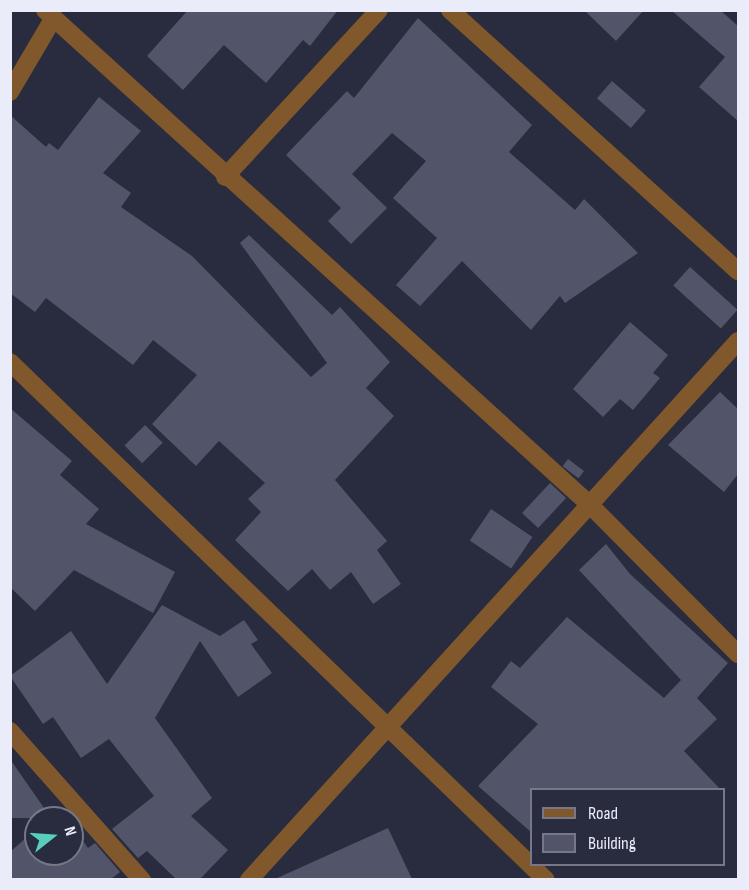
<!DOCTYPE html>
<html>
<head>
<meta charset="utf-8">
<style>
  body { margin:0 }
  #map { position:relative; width:749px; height:890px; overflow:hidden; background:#292b3e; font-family:"Sofia Sans Condensed",sans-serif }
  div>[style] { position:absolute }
  .building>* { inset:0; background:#52556a; transform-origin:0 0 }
  .street>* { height:18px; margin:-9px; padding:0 9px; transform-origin:9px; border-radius:9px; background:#80582b }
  span { translate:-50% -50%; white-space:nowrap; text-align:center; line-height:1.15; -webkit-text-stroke:4.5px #292b3e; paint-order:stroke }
  .frame { position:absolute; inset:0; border:12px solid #eaecf9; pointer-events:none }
  .legend { position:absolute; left:530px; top:788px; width:195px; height:78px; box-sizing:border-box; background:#292b3e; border:2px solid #767889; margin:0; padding:8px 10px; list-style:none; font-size:18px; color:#eaecf9 }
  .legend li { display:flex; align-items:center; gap:12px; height:30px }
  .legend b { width:30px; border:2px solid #767889 }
  .north { position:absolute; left:24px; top:806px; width:60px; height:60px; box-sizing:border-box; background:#292b3e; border:2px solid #767889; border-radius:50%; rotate:73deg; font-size:16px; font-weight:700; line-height:24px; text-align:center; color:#eaecf9 }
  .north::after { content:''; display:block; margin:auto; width:21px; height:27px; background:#58cec1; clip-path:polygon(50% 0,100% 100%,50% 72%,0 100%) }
</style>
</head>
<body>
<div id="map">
  <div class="building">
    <i style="clip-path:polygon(188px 10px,338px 10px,310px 46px,303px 40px,266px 83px,224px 45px,183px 90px,147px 56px)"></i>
    <i style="clip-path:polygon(584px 10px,644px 10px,616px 41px)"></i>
    <i style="clip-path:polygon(671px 10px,720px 10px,738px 26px,738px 121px,699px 87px,725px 57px)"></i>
    <i style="clip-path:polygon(418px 18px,532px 125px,509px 152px,575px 210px,584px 199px,638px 253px,565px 303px,560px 296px,531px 330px,462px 261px,420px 306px,396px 285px,437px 238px,393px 198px,426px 161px,392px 133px,352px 174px,387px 208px,351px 244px,328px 221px,341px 208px,286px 155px,347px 91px,354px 98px)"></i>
    <i style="left:612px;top:81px;width:45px;height:23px;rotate:41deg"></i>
    <i style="clip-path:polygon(99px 97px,141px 131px,103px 173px,131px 193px,121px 207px,192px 256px,311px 377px,327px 363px,240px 243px,249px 235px,332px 315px,340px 307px,390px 362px,366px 388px,394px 416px,335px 480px,387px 541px,377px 550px,401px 584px,373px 604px,351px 572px,330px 590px,312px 569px,288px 591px,235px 540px,261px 512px,248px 499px,265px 483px,219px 441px,196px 466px,152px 424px,197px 375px,153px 340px,133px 365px,46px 298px,35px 312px,10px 293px,10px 115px,46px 147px,49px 143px,58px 150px)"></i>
    <i style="left:690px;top:267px;width:64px;height:25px;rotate:42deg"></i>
    <i style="clip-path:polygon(630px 322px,668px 355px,653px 373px,660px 378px,633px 410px,620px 399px,603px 417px,573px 389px)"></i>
    <i style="clip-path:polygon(720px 392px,738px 409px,738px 474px,724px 492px,668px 445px)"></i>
    <i style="clip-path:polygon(10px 408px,72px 461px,60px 475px,99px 509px,86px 524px,175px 572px,153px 613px,74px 570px,35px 611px,10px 587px)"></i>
    <i style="left:145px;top:425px;width:25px;height:29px;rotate:45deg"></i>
    <i style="left:568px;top:459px;width:20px;height:9px;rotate:37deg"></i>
    <i style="left:550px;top:483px;width:22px;height:41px;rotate:43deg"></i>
    <i style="left:491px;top:509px;width:50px;height:38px;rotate:34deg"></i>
    <i style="clip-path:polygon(606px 544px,630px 574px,728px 663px,697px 698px,717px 719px,684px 751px,720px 789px,531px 789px,531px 832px,478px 786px,538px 724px,491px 687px,511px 661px,520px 668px,567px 617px,664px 698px,681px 680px,579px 570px)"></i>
    <i style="clip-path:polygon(162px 605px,220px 636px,244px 620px,258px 640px,251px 644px,272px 673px,238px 697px,200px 641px,155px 718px,212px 798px,191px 816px,228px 850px,200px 879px,176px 879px,147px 851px,138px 858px,112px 829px,154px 796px,109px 739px,81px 758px,53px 717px,43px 724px,10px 676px,71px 631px,107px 684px)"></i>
    <i style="clip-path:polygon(10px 759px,51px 818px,10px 818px)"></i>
    <i style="clip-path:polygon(72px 825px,88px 848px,95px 843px,120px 872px,111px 879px,10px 879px,10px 852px,36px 829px,36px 854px,72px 854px)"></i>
    <i style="clip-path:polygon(388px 828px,412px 879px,275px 879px)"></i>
  </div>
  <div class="street">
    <i style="left:45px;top:10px;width:733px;rotate:42.24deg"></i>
    <i style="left:588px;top:503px;width:213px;rotate:45.2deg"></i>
    <i style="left:450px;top:10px;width:389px;rotate:42.2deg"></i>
    <i style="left:10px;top:92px;width:85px;rotate:-59.5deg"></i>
    <i style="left:225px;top:177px;width:227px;rotate:-47.3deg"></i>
    <i style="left:10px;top:362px;width:745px;rotate:44.02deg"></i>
    <i style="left:10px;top:731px;width:199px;rotate:48.5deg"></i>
    <i style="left:249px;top:880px;width:728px;rotate:-47.78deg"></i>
  </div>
  <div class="frame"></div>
  <ul class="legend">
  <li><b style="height:8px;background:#80582b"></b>Road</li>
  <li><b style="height:16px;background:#52556a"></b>Building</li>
  </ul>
  <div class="north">N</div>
</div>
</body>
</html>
